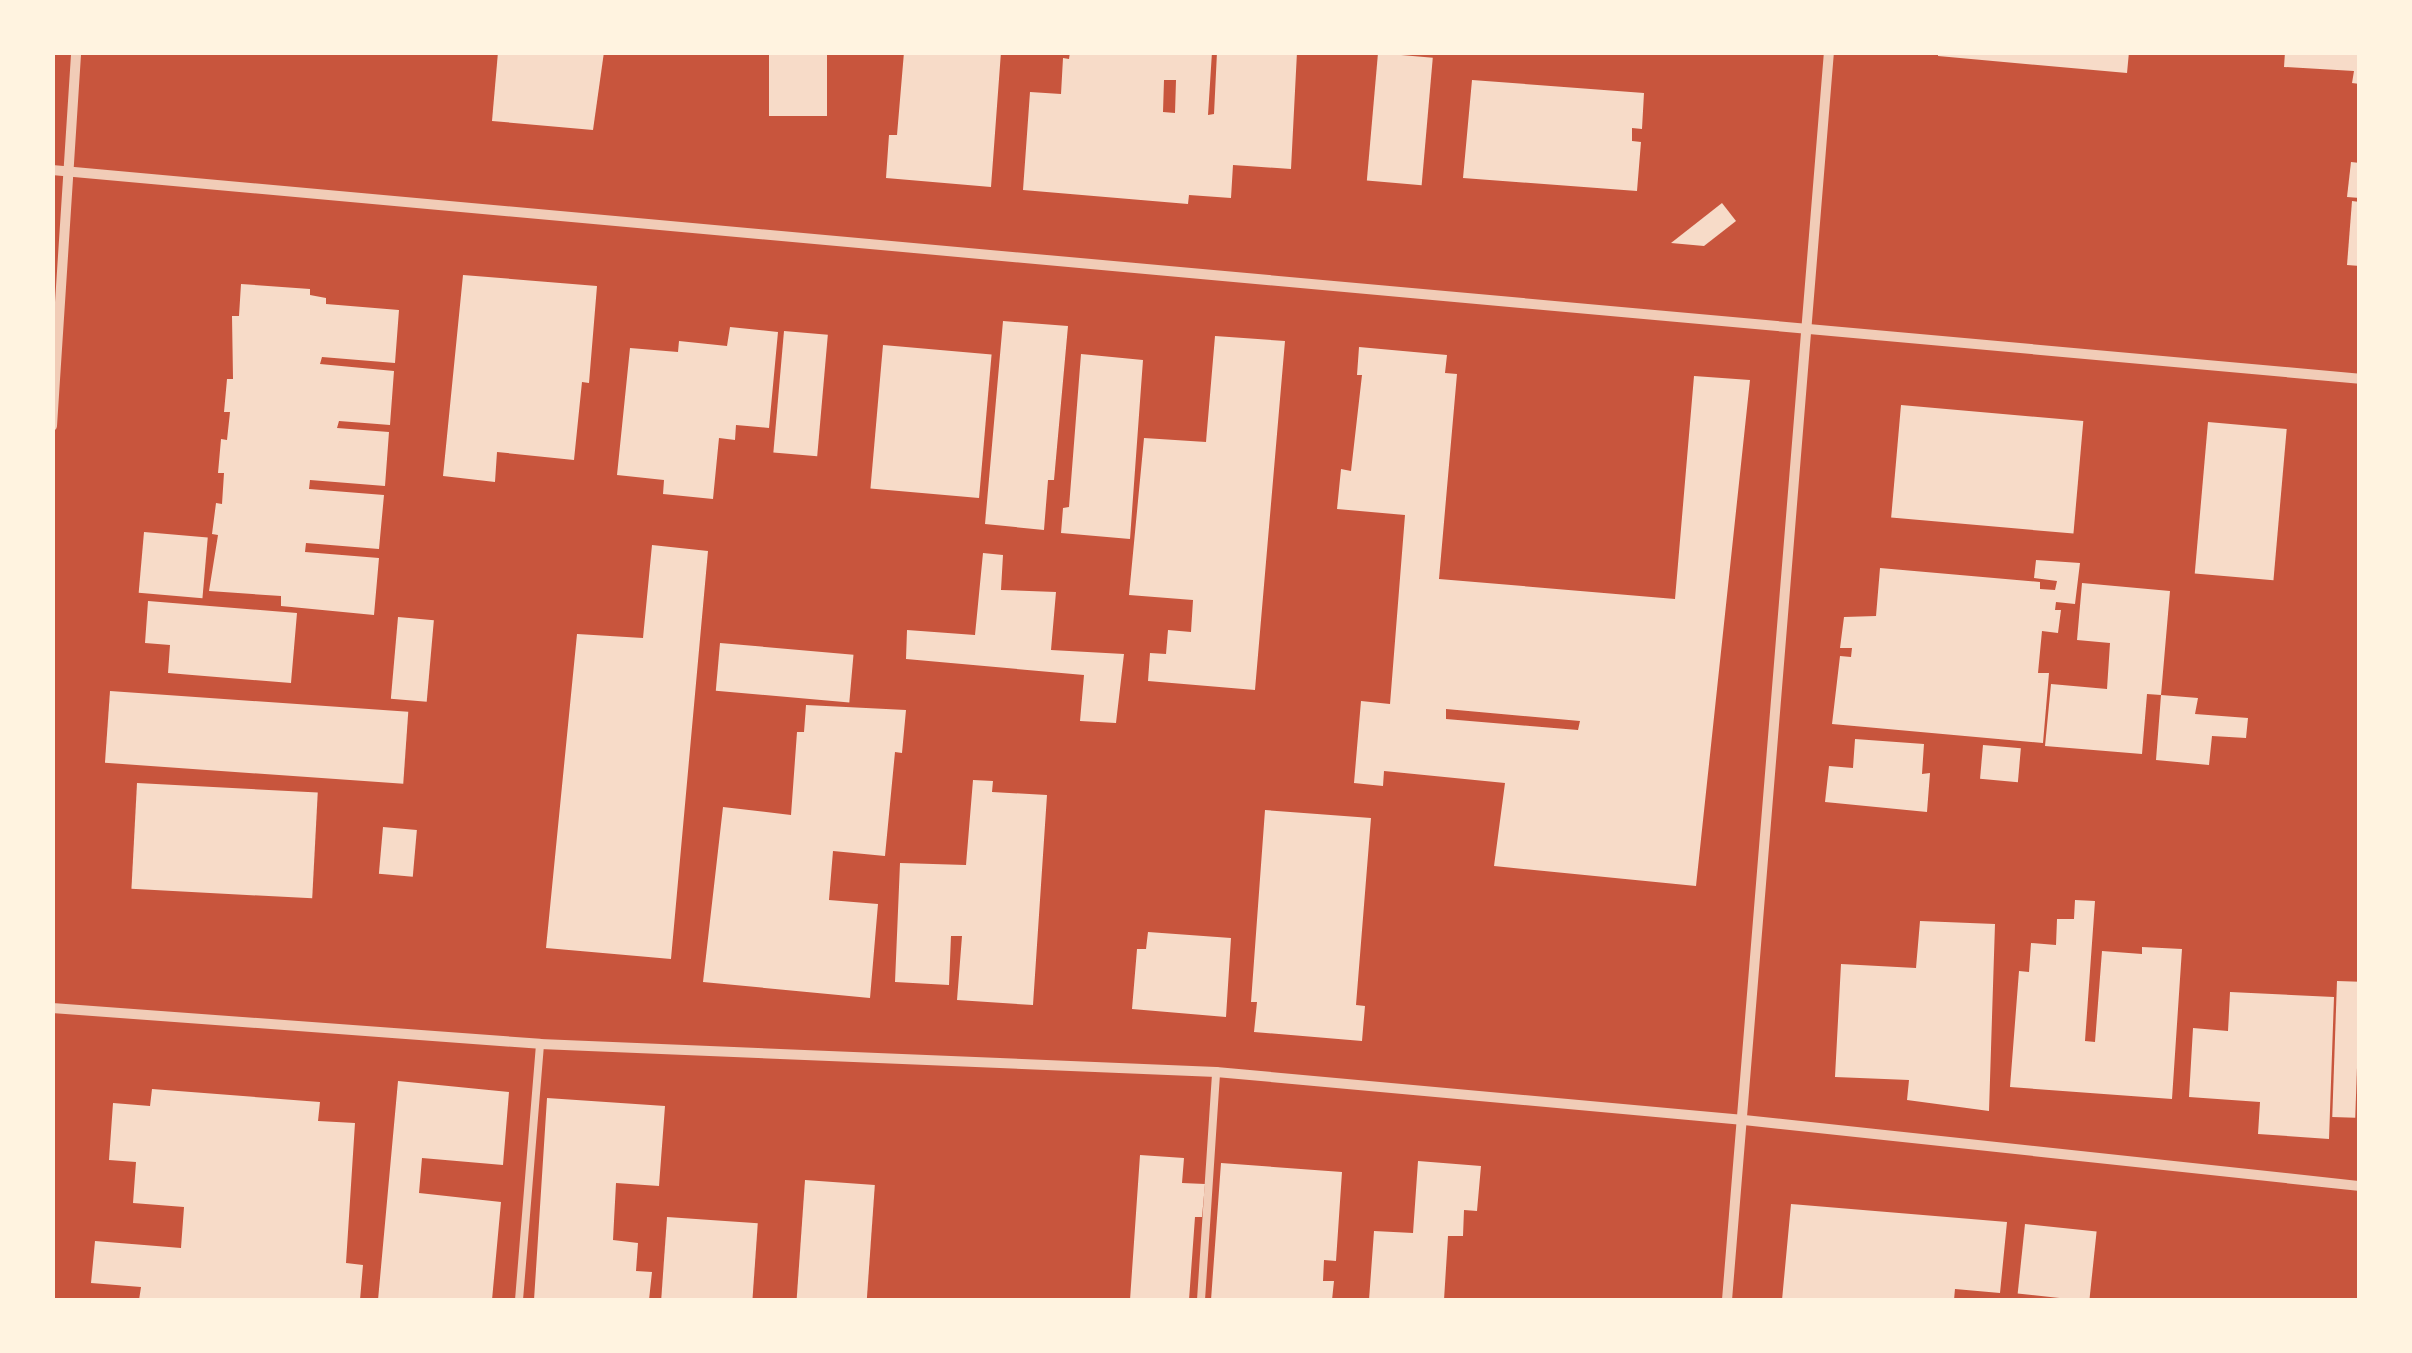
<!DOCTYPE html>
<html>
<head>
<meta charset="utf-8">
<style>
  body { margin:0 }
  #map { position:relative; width:2412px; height:1353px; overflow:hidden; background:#c8553d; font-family:"DM Sans",sans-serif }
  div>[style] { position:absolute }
  .building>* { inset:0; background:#f7dbc8; transform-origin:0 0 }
  .service>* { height:8px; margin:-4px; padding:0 4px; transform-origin:4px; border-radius:4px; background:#f1ccb7 }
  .minor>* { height:10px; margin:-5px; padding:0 5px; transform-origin:5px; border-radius:5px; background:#f1ccb7 }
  span { translate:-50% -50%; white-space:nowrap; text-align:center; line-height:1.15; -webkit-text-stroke:8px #fff3e0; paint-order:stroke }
  .frame { position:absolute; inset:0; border:55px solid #fff3e0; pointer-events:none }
</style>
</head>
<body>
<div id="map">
  <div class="building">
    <i style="clip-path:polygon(498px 52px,604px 52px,593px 130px,492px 121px)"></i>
    <i style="left:769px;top:52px;width:58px;height:64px"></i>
    <i style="clip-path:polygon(904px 52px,1001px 52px,991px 187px,886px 178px,889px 135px,897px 135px)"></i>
    <i style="clip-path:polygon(evenodd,1070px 52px,1212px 52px,1208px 115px,1214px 114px,1217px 52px,1297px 52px,1291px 169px,1233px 165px,1231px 198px,1189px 195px,1188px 204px,1023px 190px,1030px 92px,1061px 94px,1063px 58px,1069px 59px,1070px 52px,1164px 80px,1176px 80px,1175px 113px,1163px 112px,1164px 80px)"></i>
    <i style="clip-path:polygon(1938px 52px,2129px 52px,2127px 73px,1938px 56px)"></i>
    <i style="clip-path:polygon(2285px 52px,2360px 52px,2360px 84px,2352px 83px,2354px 71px,2284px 67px)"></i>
    <i style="left:1378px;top:53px;width:55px;height:128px;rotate:5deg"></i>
    <i style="clip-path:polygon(1472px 80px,1644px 93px,1642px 129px,1632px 128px,1632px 141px,1641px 142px,1637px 191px,1463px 178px)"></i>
    <i style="clip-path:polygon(2351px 162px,2360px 163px,2360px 198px,2347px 197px)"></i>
    <i style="clip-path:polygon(2352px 201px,2360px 202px,2360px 266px,2347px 265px)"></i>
    <i style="clip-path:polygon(1722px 203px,1736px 221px,1704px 246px,1671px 243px)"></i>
    <i style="clip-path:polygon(463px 275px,597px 286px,589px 383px,582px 382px,574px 460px,497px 452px,495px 482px,443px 476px)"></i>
    <i style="clip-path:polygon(241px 284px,310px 289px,310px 295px,326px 298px,326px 304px,399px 310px,395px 363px,322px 357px,320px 364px,394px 371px,390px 425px,339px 421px,337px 428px,389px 432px,385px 486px,310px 480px,309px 489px,384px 495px,379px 549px,306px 543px,305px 552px,379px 558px,374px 615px,281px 606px,281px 596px,209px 591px,218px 535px,212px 534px,216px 503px,222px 504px,224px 473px,218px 473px,221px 439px,227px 440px,230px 412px,224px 412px,227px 379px,233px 379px,232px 316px,239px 316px)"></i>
    <i style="clip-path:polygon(1003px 321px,1068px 326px,1054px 480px,1048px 480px,1044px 530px,985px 524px)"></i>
    <i style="clip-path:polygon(730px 327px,778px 332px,769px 428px,736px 425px,735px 440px,719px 438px,713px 499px,663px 494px,664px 480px,617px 475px,630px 348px,678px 352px,679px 341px,727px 346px)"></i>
    <i style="left:784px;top:331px;width:44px;height:122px;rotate:5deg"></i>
    <i style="clip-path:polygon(1215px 336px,1285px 341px,1255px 690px,1148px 681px,1150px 653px,1166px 654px,1168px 630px,1191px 632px,1193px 600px,1129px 595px,1144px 438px,1206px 442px)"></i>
    <i style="left:883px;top:345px;width:109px;height:144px;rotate:5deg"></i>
    <i style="clip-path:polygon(evenodd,1359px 347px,1447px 355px,1445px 373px,1457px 374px,1439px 579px,1675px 599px,1694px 376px,1750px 380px,1696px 886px,1494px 866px,1505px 783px,1384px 771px,1383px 786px,1354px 783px,1361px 701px,1390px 704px,1405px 515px,1337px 509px,1341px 469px,1351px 471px,1362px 375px,1357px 375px,1359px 347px,1446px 709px,1580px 721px,1578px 730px,1446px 719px,1446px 709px)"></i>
    <i style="clip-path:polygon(1081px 354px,1143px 360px,1130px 539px,1061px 533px,1063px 508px,1069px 507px)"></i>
    <i style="left:1901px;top:405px;width:183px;height:113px;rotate:5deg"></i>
    <i style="left:2208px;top:422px;width:79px;height:152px;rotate:5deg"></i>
    <i style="left:144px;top:532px;width:64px;height:61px;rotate:5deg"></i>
    <i style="clip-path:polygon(652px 545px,708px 551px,671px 959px,546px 948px,577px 634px,643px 638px)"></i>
    <i style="clip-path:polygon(983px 553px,1003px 555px,1001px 590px,1056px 592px,1051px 650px,1124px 654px,1116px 723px,1080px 721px,1084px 675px,906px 659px,907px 630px,975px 635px)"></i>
    <i style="clip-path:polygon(2036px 560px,2080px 563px,2075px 604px,2056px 602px,2055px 610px,2061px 610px,2058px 633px,2042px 631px,2038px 673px,2049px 673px,2043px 743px,1832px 724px,1840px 656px,1851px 657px,1852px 648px,1840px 648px,1844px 617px,1876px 616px,1880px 568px,2040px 582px,2040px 589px,2055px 590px,2057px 581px,2034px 578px)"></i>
    <i style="clip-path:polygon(2082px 583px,2170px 591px,2161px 695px,2147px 694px,2142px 754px,2045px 746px,2051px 684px,2107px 689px,2110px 643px,2077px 640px)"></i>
    <i style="clip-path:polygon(148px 601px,297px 613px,291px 683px,168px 673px,170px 645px,145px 643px)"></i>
    <i style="left:398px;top:617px;width:36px;height:82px;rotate:5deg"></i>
    <i style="left:720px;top:643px;width:134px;height:48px;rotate:5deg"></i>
    <i style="left:110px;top:691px;width:299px;height:72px;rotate:4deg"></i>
    <i style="clip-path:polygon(2161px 695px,2198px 698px,2195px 714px,2248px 718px,2246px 738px,2212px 736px,2209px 765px,2156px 760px)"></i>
    <i style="clip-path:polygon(806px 705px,906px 710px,902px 753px,895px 752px,885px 856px,833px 851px,829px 900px,878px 904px,870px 998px,703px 982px,723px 807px,791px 815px,797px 732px,804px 732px)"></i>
    <i style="clip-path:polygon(1855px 739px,1924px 744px,1922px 774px,1930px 773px,1927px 812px,1825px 802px,1829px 766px,1853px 768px)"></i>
    <i style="left:1983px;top:745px;width:38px;height:34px;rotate:5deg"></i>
    <i style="clip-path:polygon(973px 780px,993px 781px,992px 792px,1047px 795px,1033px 1005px,957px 1000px,962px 936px,951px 936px,949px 985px,895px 982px,900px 863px,966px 865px)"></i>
    <i style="left:137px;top:783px;width:181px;height:106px;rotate:3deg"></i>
    <i style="clip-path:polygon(1265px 810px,1371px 818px,1356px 1005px,1365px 1006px,1362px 1041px,1254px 1032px,1257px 1002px,1251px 1002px)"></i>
    <i style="left:383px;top:827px;width:34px;height:47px;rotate:5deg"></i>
    <i style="clip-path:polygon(2075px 900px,2095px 901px,2085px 1041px,2095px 1042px,2102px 951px,2142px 954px,2142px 947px,2182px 949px,2172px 1099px,2010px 1087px,2019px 971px,2029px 972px,2031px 943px,2056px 945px,2057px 919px,2074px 919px)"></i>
    <i style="clip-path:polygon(1920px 921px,1995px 924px,1989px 1111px,1907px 1100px,1909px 1080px,1835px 1077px,1841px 964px,1916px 968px)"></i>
    <i style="clip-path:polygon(1148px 932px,1231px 938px,1226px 1017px,1132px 1009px,1137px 949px,1146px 949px)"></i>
    <i style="left:2337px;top:981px;width:23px;height:136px;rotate:2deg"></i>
    <i style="clip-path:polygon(2230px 992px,2334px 997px,2329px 1139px,2258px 1134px,2260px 1102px,2189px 1097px,2193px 1028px,2228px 1031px)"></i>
    <i style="clip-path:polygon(398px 1081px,509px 1092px,503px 1165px,422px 1158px,419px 1193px,501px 1202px,492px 1300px,378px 1300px)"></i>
    <i style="clip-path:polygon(152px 1089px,320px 1102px,318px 1121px,355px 1123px,346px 1263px,363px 1265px,360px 1300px,139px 1300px,141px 1287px,91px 1283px,95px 1241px,181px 1248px,184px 1207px,133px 1203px,136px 1162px,109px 1160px,113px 1103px,150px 1106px)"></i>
    <i style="clip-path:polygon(547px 1098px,665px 1106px,659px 1186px,616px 1183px,613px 1240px,638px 1243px,636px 1271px,652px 1272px,649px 1300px,534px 1300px)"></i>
    <i style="clip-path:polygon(1140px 1155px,1184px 1158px,1182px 1183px,1205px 1184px,1202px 1217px,1195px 1217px,1189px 1300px,1130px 1300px)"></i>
    <i style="clip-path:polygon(1418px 1161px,1481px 1166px,1477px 1211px,1464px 1210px,1463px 1236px,1448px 1236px,1444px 1300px,1369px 1300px,1374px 1231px,1413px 1233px)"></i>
    <i style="clip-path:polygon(1221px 1163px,1342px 1172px,1336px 1261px,1324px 1260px,1323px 1281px,1334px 1281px,1332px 1300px,1211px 1300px)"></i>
    <i style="left:805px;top:1180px;width:70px;height:120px;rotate:4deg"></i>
    <i style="clip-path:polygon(1791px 1204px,2007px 1222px,2000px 1293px,1955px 1289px,1954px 1300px,1782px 1300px)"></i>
    <i style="left:667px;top:1217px;width:91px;height:83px;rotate:4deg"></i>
    <i style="left:2025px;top:1224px;width:72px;height:70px;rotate:6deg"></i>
  </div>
  <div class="service">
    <i style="left:519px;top:1300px;width:257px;rotate:-85.3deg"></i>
    <i style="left:1201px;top:1300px;width:228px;rotate:-86.2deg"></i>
  </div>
  <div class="minor">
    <i style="left:52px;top:170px;width:2317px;rotate:5.17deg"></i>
    <i style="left:52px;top:426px;width:375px;rotate:-86.3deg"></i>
    <i style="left:52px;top:1008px;width:489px;rotate:4.2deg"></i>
    <i style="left:540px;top:1044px;width:677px;rotate:2.37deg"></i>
    <i style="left:1216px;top:1072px;width:530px;rotate:5.19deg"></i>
    <i style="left:1744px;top:1120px;width:620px;rotate:6.12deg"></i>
    <i style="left:1727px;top:1300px;width:1252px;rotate:-85.33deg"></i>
  </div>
  <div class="frame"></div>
</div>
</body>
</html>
